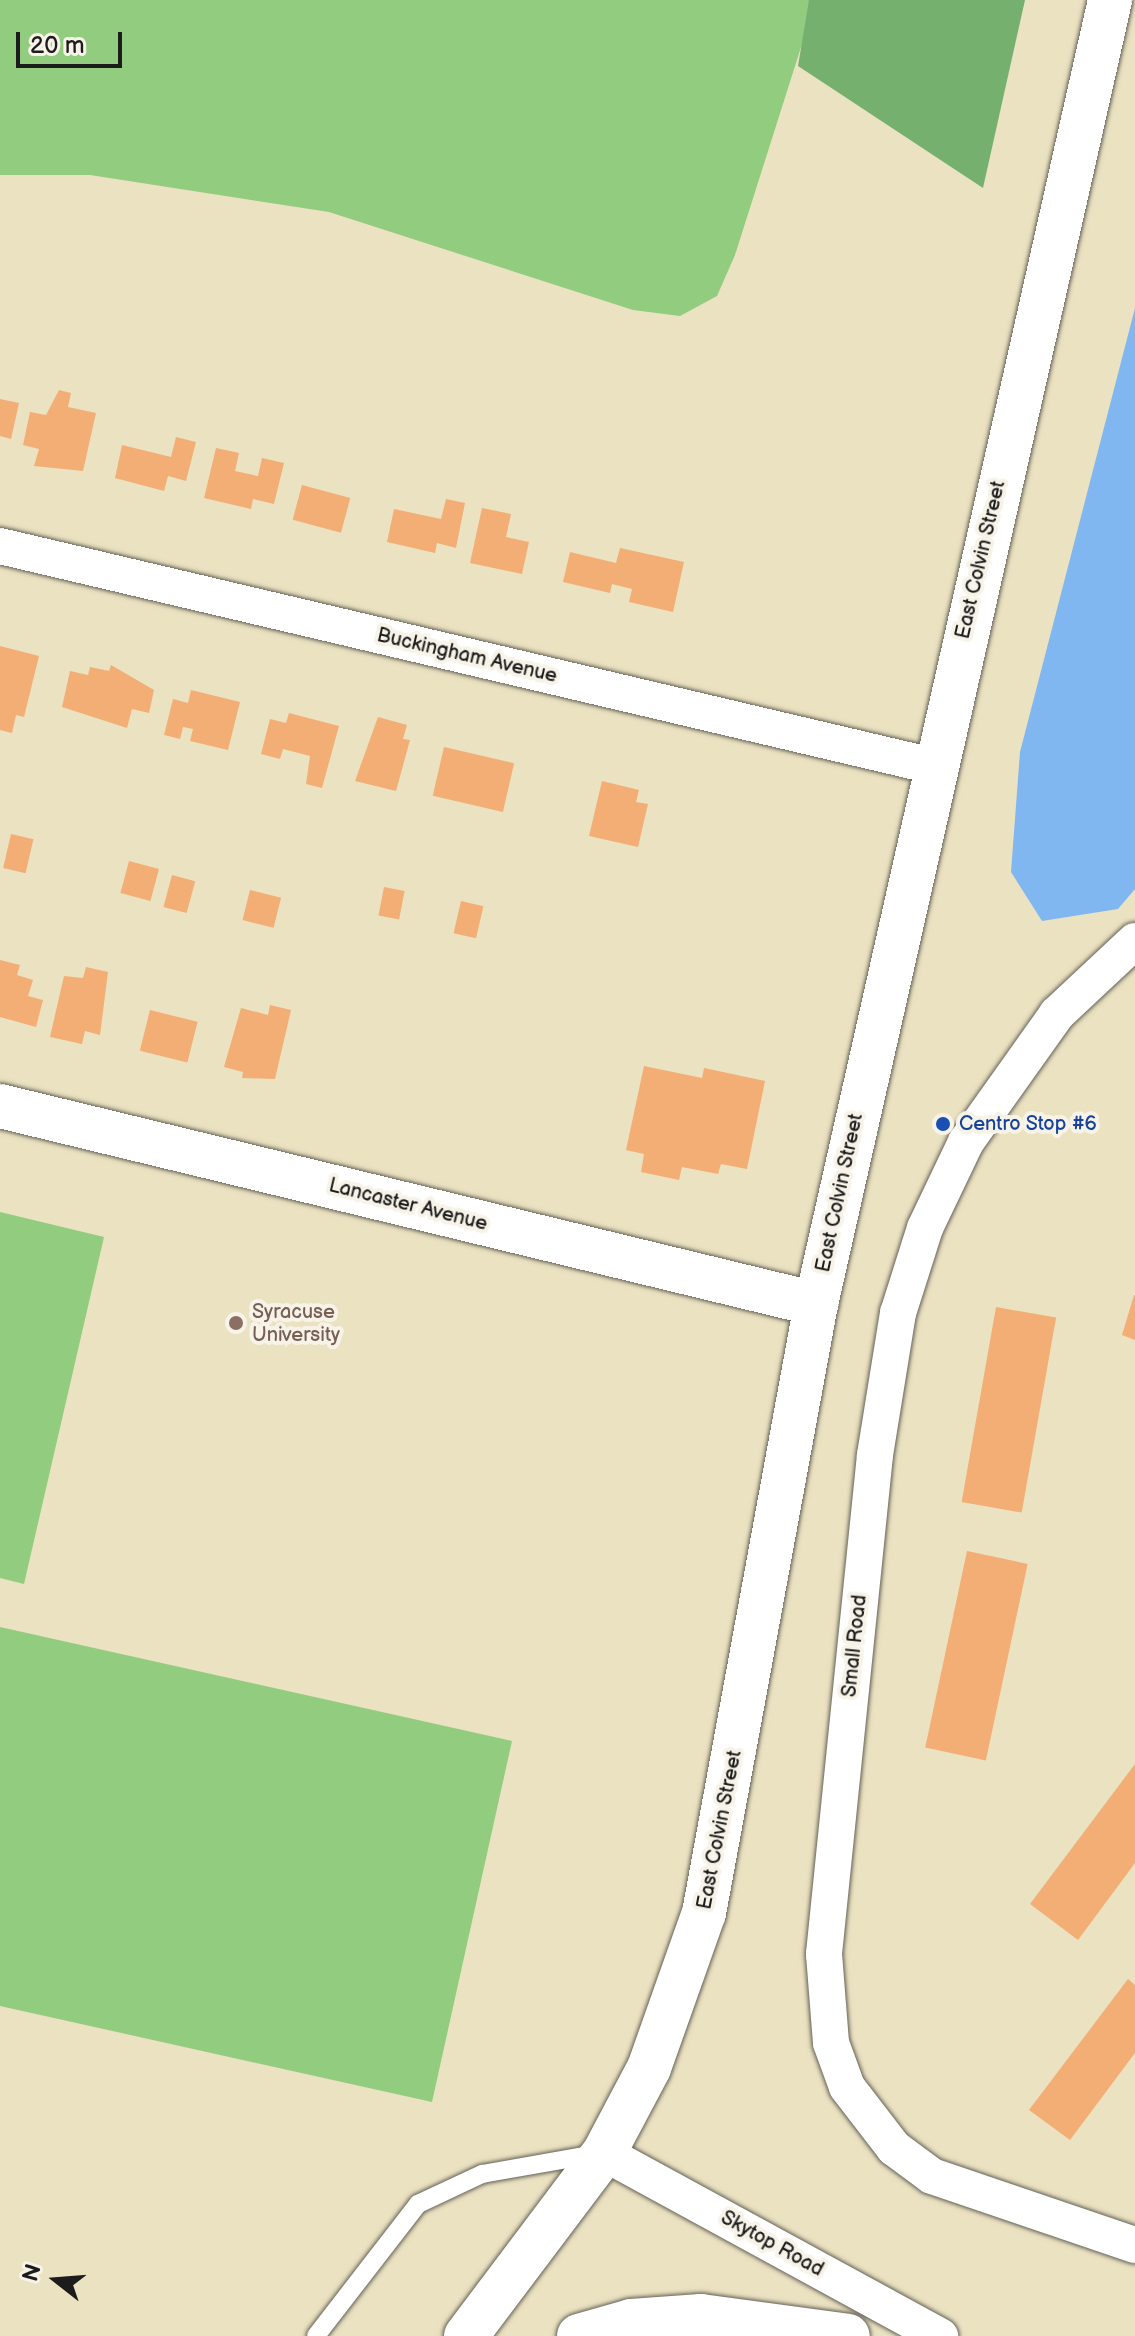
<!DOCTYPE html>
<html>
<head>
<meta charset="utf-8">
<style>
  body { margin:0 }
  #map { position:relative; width:1135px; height:2336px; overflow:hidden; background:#ebe2c2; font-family:"Balsamiq Sans",sans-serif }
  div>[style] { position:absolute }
  .green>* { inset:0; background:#92cc7f }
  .forest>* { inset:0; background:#75b06e }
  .water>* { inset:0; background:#81b7f0 }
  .building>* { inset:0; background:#f2ae74; transform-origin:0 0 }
  .roads { filter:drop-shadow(0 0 2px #646156) drop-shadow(0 0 2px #646156) }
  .service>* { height:18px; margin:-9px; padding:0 9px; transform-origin:9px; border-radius:9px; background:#fff }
  .minor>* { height:36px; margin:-18px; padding:0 18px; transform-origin:18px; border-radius:18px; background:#fff }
  .tertiary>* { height:44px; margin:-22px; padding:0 22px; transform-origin:22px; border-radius:22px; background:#fff }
  .dots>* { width:22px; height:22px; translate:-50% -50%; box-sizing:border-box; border:4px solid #f7f3e8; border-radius:50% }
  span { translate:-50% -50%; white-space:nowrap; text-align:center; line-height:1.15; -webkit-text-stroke:8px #f7f3e8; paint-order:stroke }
  .street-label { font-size:20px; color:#1c1c1c }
  .transit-label { font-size:20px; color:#164399 }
  .left { translate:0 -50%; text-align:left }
  .education-label { font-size:20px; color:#785e54 }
  .north { position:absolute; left:16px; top:2240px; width:80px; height:80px; -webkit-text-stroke:6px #f7f3e8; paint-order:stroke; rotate:287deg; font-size:22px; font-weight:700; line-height:32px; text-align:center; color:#1c1c1c }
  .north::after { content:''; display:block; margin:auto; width:28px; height:36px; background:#1c1c1c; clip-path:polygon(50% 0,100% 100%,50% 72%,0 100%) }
  .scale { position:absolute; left:16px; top:32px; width:106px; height:36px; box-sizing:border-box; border:4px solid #1c1c1c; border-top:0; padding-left:10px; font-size:24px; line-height:28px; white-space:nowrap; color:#1c1c1c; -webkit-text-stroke:6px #f7f3e8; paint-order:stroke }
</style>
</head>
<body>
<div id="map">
  <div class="green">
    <i style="clip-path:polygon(0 0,816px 0,735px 255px,717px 296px,680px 316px,633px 310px,329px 212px,90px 175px,0 175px)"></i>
    <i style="clip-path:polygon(0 1212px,104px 1237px,24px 1584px,0 1578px)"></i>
    <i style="clip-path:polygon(0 1627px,512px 1741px,432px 2102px,0 2006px)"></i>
  </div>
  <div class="forest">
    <i style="clip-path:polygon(809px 0,1025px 0,983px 188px,798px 66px)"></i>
  </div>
  <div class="water">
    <i style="clip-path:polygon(1135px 308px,1135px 889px,1118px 909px,1042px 921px,1011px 872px,1020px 752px)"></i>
  </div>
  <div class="building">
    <i style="clip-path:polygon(59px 390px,71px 393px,68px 407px,96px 413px,83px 471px,34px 466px,39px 449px,23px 445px,30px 412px,46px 415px)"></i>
    <i style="clip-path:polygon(0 399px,19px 403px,11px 439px,0 436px)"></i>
    <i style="clip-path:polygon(176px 437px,196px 442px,186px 481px,168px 476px,164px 491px,115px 478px,122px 445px,171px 457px)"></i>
    <i style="clip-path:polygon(216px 448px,239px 453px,235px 471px,258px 476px,262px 458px,284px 463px,274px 504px,253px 499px,251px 509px,204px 498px)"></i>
    <i style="left:302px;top:485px;width:50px;height:36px;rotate:15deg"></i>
    <i style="clip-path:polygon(446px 499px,465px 503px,456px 548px,437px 543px,435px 553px,387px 542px,394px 509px,441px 519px)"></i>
    <i style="clip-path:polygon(482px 508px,511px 514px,506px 537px,529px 542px,522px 574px,470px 563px)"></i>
    <i style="clip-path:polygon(620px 548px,684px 562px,673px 612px,629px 602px,632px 589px,612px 584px,610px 593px,563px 582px,570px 552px,616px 563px)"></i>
    <i style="clip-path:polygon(0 646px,39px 656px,24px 717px,16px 715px,12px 733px,0 730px)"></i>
    <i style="clip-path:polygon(111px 665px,154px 690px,149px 713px,132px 709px,127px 728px,62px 707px,70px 671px,88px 675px,90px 667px,109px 671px)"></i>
    <i style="clip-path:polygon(191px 690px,240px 702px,228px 750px,190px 741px,193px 729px,183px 727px,180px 739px,164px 735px,173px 699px,188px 703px)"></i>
    <i style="clip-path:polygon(289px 713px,339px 726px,322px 788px,306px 784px,310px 756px,283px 749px,280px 759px,261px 754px,270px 719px,286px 723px)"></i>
    <i style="clip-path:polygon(378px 717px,407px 725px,403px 739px,410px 740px,396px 791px,355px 781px)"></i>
    <i style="left:444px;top:747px;width:72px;height:50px;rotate:13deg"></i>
    <i style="clip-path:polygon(602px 781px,639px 790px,636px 802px,648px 804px,638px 847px,589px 836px)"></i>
    <i style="left:11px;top:834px;width:23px;height:35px;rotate:13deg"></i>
    <i style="left:129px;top:861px;width:31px;height:33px;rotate:15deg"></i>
    <i style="left:172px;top:875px;width:24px;height:33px;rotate:15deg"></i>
    <i style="left:384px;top:887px;width:21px;height:29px;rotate:11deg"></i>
    <i style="left:250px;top:890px;width:32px;height:31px;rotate:14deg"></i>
    <i style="left:461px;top:901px;width:23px;height:33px;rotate:13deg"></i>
    <i style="clip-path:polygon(0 960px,20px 965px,17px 975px,33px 980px,28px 996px,43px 1000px,36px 1027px,0 1017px)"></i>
    <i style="clip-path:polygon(86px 967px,108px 972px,100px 1035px,85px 1031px,82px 1044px,50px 1037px,64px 976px,83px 978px)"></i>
    <i style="clip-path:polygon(270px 1005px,291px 1010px,275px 1079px,242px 1078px,243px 1072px,224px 1067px,241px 1008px,268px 1015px)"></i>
    <i style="left:150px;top:1010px;width:49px;height:42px;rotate:14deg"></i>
    <i style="clip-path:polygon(644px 1066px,702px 1078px,704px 1068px,765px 1081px,747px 1169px,721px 1164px,718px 1174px,682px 1167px,679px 1180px,641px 1172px,644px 1154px,626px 1150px)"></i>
    <i style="clip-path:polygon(1134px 1295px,1135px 1295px,1135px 1340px,1122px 1335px)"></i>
    <i style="left:996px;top:1307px;width:61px;height:198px;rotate:10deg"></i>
    <i style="left:967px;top:1551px;width:62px;height:201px;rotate:12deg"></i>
    <i style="clip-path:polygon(1135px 1764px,1135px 1863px,1078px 1940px,1030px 1904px)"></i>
    <i style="clip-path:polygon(1128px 1979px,1135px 1985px,1135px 2053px,1070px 2140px,1029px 2110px)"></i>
  </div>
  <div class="roads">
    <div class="service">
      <i style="left:316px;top:2336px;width:167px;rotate:-52.3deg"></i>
      <i style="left:418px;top:2204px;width:71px;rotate:-25.1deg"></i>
      <i style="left:482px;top:2174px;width:116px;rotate:-10deg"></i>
    </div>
    <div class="minor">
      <i style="left:0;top:546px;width:959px;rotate:13.27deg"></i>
      <i style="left:1135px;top:941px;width:107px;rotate:136.9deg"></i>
      <i style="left:1057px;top:1014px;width:157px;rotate:125.4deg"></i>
      <i style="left:966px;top:1142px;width:95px;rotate:115.5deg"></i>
      <i style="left:925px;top:1228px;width:89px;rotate:107.6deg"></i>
      <i style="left:898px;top:1313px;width:144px;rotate:99.2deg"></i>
      <i style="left:875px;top:1455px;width:502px;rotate:95.84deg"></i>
      <i style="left:824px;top:1954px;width:89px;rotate:85.5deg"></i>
      <i style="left:831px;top:2043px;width:47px;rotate:70deg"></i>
      <i style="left:847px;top:2087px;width:77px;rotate:52.4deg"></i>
      <i style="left:894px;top:2148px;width:47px;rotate:36.4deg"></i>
      <i style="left:932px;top:2176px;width:214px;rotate:18.8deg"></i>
      <i style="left:604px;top:2153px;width:383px;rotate:28.6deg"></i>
    </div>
    <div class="tertiary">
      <i style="left:0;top:1106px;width:840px;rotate:13.64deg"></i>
      <i style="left:466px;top:2336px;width:229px;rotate:-53deg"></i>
      <i style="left:604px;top:2153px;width:96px;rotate:-62.1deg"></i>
      <i style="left:649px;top:2068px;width:164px;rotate:-70.5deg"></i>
      <i style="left:704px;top:1913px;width:619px;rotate:-79.58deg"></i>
      <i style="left:816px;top:1304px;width:1337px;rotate:-77.29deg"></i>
      <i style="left:579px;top:2336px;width:54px;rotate:-16.1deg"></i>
      <i style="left:631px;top:2321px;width:70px;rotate:-4.1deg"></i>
      <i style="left:701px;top:2316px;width:148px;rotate:7.7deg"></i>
    </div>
  </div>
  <div class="dots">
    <i style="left:943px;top:1124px;background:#1a4fb4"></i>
    <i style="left:236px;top:1323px;background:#8d6e63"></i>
  </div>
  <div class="street-label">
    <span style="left:981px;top:560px;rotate:-77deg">East Colvin Street</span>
    <span style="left:467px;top:656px;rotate:13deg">Buckingham Avenue</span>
    <span style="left:840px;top:1193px;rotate:-78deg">East Colvin Street</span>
    <span style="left:408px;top:1205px;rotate:14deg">Lancaster Avenue</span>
    <span style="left:855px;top:1646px;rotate:-84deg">Small Road</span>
    <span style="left:720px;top:1830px;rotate:-79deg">East Colvin Street</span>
    <span style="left:772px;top:2244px;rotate:29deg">Skytop Road</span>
  </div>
  <div class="transit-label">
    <span class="left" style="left:959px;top:1124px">Centro Stop #6</span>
  </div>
  <div class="education-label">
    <span class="left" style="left:252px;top:1324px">Syracuse<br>University</span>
  </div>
  <div class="north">N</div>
  <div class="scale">20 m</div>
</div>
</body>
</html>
